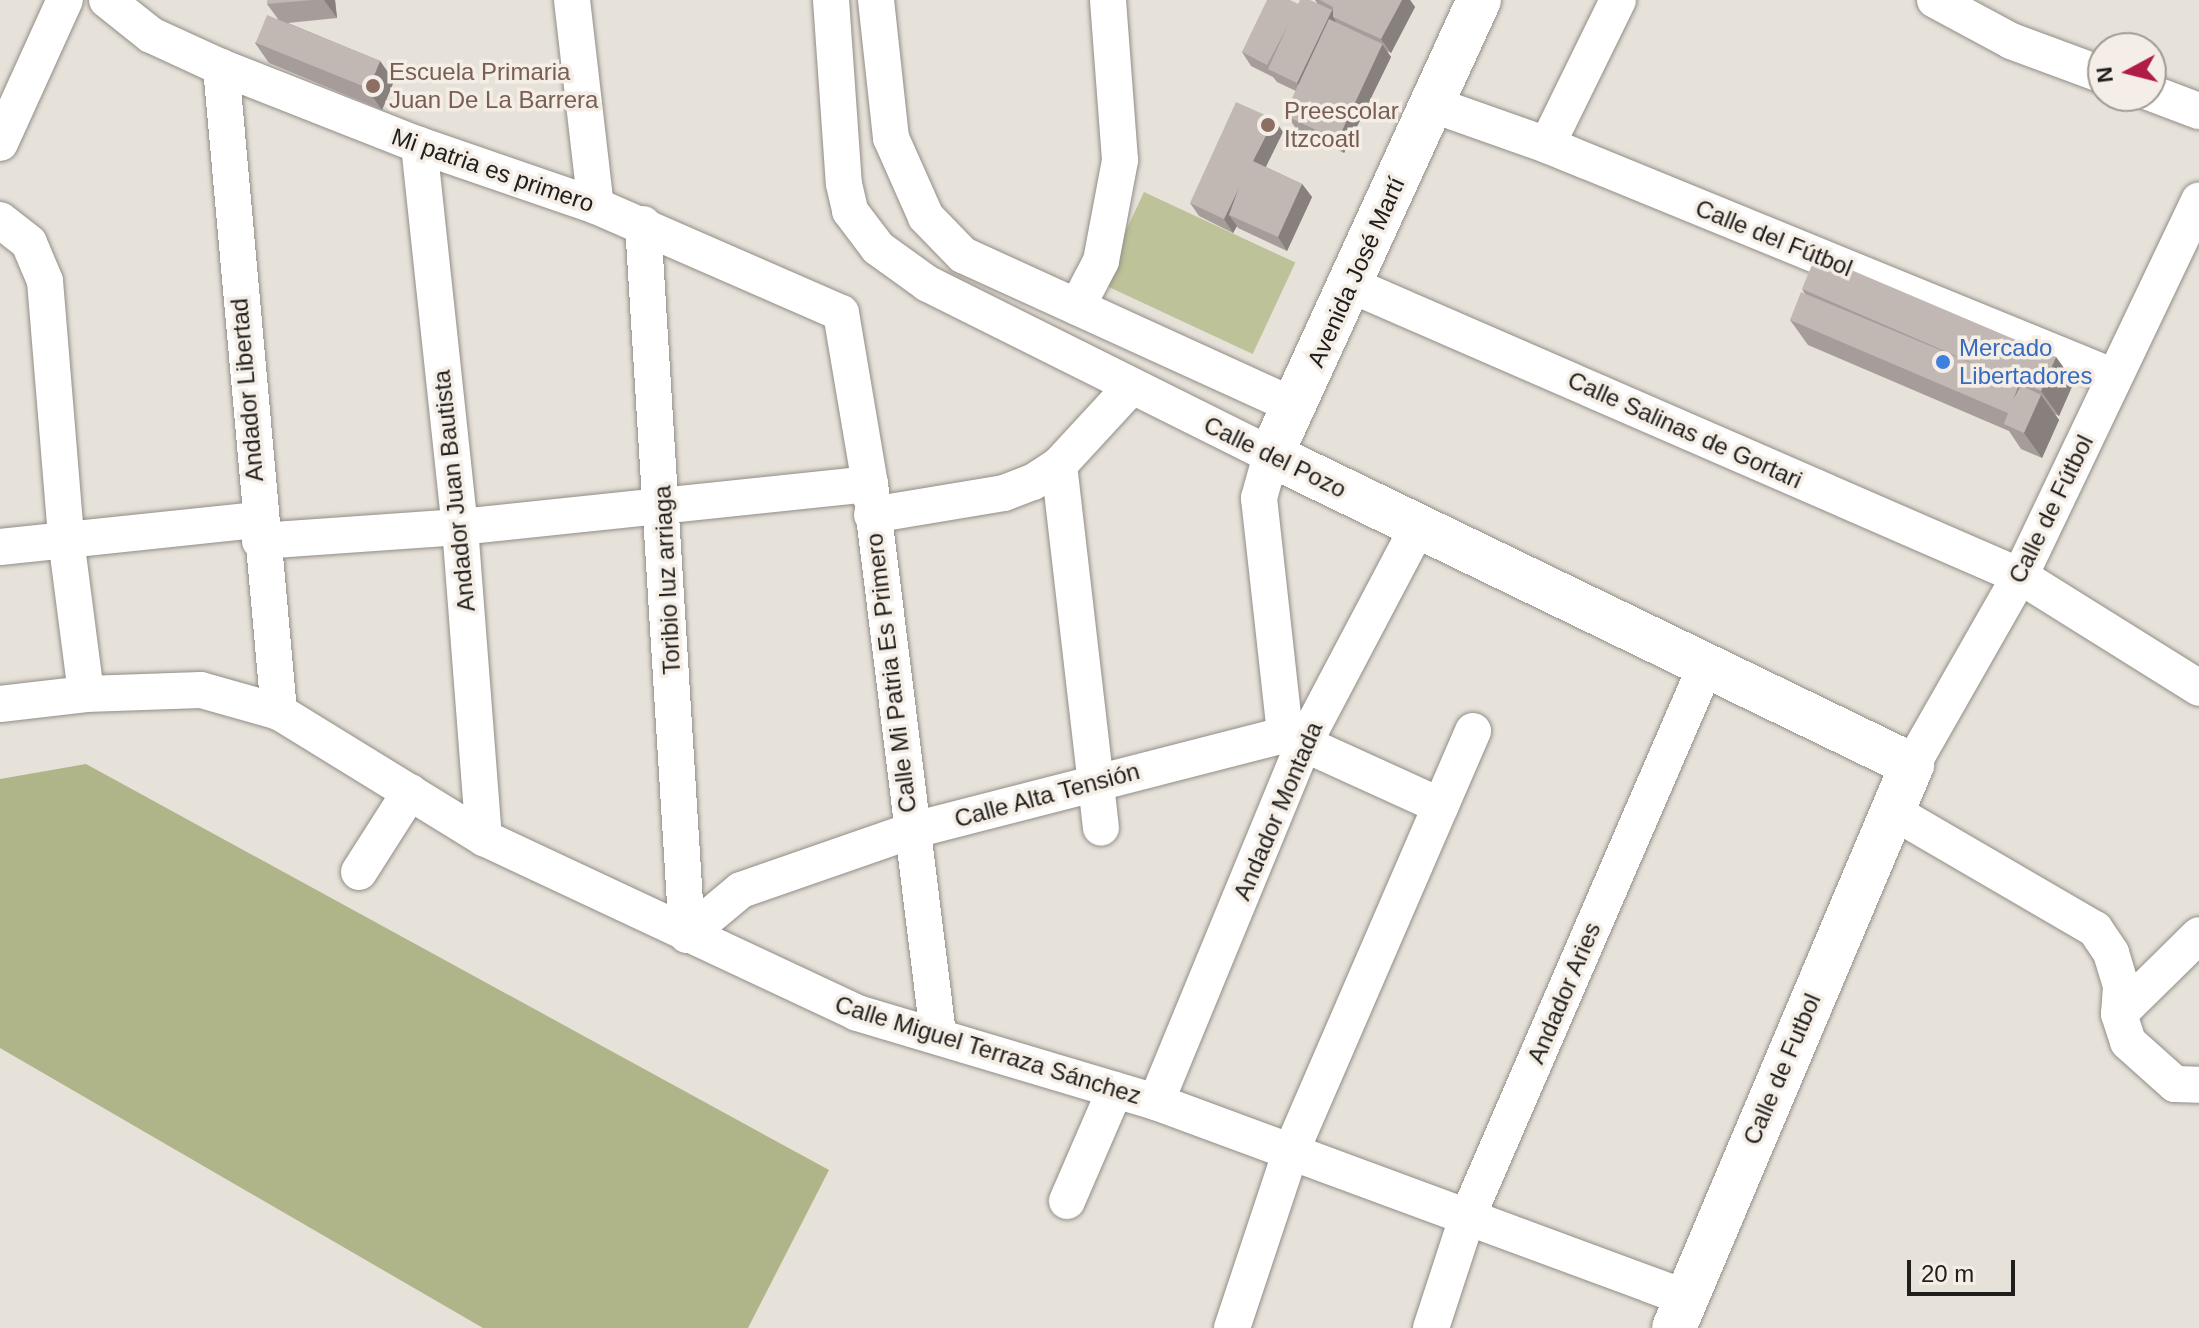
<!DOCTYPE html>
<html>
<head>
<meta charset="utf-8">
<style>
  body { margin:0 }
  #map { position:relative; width:2199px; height:1328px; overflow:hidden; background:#e6e1d9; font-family:Helvetica,sans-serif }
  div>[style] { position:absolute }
  .green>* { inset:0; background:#bdc298; transform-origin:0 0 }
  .forest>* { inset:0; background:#b0b589 }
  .roads { filter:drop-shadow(0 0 2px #928d86) drop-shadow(0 0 2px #928d86) }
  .minor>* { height:36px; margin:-18px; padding:0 18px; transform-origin:18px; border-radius:18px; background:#fff }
  .major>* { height:44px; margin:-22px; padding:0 22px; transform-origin:22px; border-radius:22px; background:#fff }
  .wall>* { inset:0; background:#a69d9a }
  .shaded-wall>* { inset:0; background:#87807d }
  .building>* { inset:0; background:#c1b7b3; transform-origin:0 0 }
  .dots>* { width:22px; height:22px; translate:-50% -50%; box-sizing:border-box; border:4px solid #f4eee6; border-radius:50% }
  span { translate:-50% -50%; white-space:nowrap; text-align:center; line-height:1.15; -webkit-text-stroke:7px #f4eee6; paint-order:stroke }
  .education-label { font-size:24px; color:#785e54 }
  .left { translate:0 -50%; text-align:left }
  .street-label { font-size:24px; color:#201e1b }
  .shop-label { font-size:24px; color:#366cbe }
  .north { position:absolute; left:2087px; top:32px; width:80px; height:80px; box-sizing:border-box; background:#f4eee6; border:2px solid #9f9b95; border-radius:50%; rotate:263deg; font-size:22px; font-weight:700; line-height:32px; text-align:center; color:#201e1b }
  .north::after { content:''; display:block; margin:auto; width:28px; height:36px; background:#af1d47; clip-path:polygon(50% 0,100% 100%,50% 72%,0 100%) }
  .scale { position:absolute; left:1907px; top:1260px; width:108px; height:36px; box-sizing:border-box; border:4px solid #201e1b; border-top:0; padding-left:10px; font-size:24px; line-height:28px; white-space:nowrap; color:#201e1b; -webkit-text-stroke:6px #f4eee6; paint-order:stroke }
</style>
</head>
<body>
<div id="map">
  <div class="green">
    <i style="left:1144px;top:192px;width:167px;height:101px;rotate:25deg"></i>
  </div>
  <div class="forest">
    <i style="clip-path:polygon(86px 764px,829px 1170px,748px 1328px,483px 1328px,0 1048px,0 779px)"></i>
  </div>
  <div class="roads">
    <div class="minor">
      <i style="left:107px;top:0;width:56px;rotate:38.5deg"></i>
      <i style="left:151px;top:35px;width:77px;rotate:24.6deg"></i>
      <i style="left:221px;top:67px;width:213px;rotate:21.5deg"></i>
      <i style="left:419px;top:145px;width:187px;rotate:19deg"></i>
      <i style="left:596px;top:206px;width:267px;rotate:23.6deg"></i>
      <i style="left:841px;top:313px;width:173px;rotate:80.4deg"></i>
      <i style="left:870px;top:484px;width:554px;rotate:82.95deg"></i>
      <i style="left:572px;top:0;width:207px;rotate:83.4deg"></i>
      <i style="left:831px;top:0;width:184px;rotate:86deg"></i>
      <i style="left:844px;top:184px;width:28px;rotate:77deg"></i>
      <i style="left:850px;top:211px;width:46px;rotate:52.9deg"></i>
      <i style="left:878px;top:248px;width:62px;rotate:35.8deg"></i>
      <i style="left:928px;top:284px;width:383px;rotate:26.5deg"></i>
      <i style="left:1271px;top:455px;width:45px;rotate:105.6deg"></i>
      <i style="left:1259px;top:498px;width:238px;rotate:83.7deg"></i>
      <i style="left:1285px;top:735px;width:171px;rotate:24.5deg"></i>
      <i style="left:876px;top:0;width:139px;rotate:83.8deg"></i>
      <i style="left:891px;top:138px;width:86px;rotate:66.1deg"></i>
      <i style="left:926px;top:217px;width:53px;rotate:45.8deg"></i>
      <i style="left:963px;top:255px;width:366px;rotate:24.5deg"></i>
      <i style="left:1935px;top:0;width:86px;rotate:28.3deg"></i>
      <i style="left:2011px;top:41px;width:98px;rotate:20.3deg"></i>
      <i style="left:221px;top:67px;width:648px;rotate:84.86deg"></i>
      <i style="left:2151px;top:93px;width:51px;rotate:20.6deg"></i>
      <i style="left:1431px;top:104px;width:123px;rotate:19.5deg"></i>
      <i style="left:1547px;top:145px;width:613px;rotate:22.25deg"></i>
      <i style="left:0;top:143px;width:157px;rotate:-65.6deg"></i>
      <i style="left:419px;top:145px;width:384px;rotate:83.9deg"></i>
      <i style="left:460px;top:527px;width:312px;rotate:85.6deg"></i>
      <i style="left:1547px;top:145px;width:161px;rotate:-63.9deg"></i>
      <i style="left:0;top:220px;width:37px;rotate:38deg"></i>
      <i style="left:29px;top:243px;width:41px;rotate:67.2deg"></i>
      <i style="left:45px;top:281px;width:259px;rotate:85.3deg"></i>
      <i style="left:66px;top:539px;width:156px;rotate:82.6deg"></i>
      <i style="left:643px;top:224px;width:712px;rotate:86.46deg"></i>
      <i style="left:1351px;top:285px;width:730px;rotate:23.51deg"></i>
      <i style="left:2020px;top:576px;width:211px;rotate:32deg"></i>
      <i style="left:1077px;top:307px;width:52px;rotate:-62.4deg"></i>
      <i style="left:1101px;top:261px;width:103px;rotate:-79.3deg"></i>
      <i style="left:1120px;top:160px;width:160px;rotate:-94.3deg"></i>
      <i style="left:1059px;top:465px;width:365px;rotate:83.4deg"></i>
      <i style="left:872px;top:515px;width:134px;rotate:-9.5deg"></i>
      <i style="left:1004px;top:493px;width:31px;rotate:-21deg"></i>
      <i style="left:1033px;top:482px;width:31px;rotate:-33deg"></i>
      <i style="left:1059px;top:465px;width:105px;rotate:-47.3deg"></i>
      <i style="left:260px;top:541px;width:200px;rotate:-4deg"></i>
      <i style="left:460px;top:527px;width:412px;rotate:-6deg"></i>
      <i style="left:0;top:547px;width:259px;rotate:-6deg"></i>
      <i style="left:0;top:704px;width:87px;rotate:-6.6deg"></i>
      <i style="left:86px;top:694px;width:115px;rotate:-2deg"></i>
      <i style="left:201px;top:690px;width:81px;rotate:15.8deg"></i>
      <i style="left:279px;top:712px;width:241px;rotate:31.6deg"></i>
      <i style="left:484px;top:838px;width:412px;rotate:25.1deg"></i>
      <i style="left:857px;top:1013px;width:312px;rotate:16.6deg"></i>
      <i style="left:1156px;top:1102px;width:565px;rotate:20.29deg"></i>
      <i style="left:1912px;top:765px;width:218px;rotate:-60.3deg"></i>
      <i style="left:2020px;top:576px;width:416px;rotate:-64.5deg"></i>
      <i style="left:1892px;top:811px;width:235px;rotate:30.2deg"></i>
      <i style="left:2095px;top:929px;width:29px;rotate:56deg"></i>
      <i style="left:2111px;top:953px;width:34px;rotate:73deg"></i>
      <i style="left:2121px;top:986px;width:28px;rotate:94deg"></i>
      <i style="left:2119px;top:1014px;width:29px;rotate:72deg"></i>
      <i style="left:2128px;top:1042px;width:63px;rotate:41.8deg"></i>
      <i style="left:2175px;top:1084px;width:24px;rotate:2deg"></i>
      <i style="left:359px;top:872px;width:95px;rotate:-57.5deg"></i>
      <i style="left:687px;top:935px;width:70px;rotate:-39.8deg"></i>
      <i style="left:741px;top:890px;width:179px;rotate:-19.2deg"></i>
      <i style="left:910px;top:831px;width:387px;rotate:-14.4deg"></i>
      <i style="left:2119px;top:1014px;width:112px;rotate:-44.6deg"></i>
      <i style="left:1156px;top:1102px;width:386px;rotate:-67.6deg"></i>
      <i style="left:1303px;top:745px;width:246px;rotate:-62.2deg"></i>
      <i style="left:1067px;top:1201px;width:121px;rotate:-66.6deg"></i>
      <i style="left:1232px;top:1328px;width:183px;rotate:-71.6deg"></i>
      <i style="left:1290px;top:1154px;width:461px;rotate:-66.6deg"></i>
      <i style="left:1431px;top:1328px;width:116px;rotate:-71.9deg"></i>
      <i style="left:1467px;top:1218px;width:605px;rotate:-66.61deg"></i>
    </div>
    <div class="major">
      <i style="left:1479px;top:0;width:500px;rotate:114.57deg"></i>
      <i style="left:1271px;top:455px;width:712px;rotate:25.81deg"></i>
      <i style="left:1912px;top:765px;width:611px;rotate:112.92deg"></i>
    </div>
  </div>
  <div class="wall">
    <i style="clip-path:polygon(267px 0,335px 0,337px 18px,288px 23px,380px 61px,394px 81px,382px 110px,269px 63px,255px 43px,278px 19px,267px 4px)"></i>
    <i style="clip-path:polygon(1315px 0,1410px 0,1415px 7px,1391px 53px,1387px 51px,1391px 57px,1344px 153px,1297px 130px,1288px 117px,1298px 92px,1277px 82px,1273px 77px,1251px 66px,1242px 52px,1298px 4px,1317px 3px)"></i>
    <i style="clip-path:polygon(1283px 132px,1266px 167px,1302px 184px,1312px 197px,1287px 251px,1238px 228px,1237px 226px,1233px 233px,1199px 216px,1190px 203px)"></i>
    <i style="clip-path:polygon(1802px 289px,2056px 357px,2074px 382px,2059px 416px,2055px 414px,2059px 420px,2042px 458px,2021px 449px,2009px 431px,1808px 345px,1790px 320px,1805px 294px)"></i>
  </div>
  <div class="shaded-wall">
    <i style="clip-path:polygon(324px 0,335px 0,337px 18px)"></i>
    <i style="clip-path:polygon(1402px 0,1410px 0,1415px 7px,1391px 53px,1381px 39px)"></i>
    <i style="clip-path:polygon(1332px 10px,1339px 20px,1333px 17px,1339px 27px,1307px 96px,1297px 83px)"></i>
    <i style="clip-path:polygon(1382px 44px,1391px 57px,1344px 153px,1335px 139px)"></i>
    <i style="clip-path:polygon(380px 61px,394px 81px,382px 110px,368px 90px)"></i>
    <i style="clip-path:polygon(1274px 119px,1283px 132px,1262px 174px,1253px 161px)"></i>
    <i style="clip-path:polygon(1302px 184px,1312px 197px,1287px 251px,1278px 237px)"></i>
    <i style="clip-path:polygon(1239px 188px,1229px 215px,1237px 226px,1233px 233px,1224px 219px)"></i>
    <i style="clip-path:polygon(2056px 357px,2074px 382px,2059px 416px,2041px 391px)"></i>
    <i style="clip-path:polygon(2020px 382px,2036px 405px,2041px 395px,2059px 420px,2042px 458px,2024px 433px,2013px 400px)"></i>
  </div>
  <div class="building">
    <i style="clip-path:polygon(267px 0,312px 0,267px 4px)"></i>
    <i style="clip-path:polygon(1267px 0,1290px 0,1298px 4px,1300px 0,1310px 0,1332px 10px,1297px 83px,1268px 69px,1288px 25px,1267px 65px,1242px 52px)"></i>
    <i style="clip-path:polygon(1320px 0,1402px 0,1381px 39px,1333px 17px,1333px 7px)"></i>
    <i style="left:267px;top:15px;width:122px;height:30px;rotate:22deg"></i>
    <i style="left:1329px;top:19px;width:59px;height:106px;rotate:25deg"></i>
    <i style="clip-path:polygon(1236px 102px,1274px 119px,1253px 161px,1302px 184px,1278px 237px,1229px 215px,1239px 188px,1224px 219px,1190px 203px)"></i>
    <i style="clip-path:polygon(1816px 255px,2056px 357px,2041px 391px,2020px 382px,2013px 400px,2021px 385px,2041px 395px,2024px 433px,2004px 424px,2008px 413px,2003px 411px,1790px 320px,1801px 292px,2007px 378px,1802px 289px)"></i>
  </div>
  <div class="dots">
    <i style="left:373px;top:86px;background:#8d6e63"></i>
    <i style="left:1268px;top:125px;background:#8d6e63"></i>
    <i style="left:1943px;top:362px;background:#3f7fe0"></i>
  </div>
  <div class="education-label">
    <span class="left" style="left:389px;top:86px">Escuela Primaria<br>Juan De La Barrera</span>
    <span class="left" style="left:1284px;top:125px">Preescolar<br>Itzcoatl</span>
  </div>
  <div class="street-label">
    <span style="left:493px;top:170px;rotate:19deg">Mi patria es primero</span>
    <span style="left:1774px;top:238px;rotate:22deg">Calle del Fútbol</span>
    <span style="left:1356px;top:272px;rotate:-66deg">Avenida José Martí</span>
    <span style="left:247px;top:390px;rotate:-95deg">Andador Libertad</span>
    <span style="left:1685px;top:430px;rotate:24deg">Calle Salinas de Gortari</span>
    <span style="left:1275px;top:457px;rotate:26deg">Calle del Pozo</span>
    <span style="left:454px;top:491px;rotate:-96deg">Andador Juan Bautista</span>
    <span style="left:2051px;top:509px;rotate:-64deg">Calle de Fútbol</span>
    <span style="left:667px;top:580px;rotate:-93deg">Toribio luz arriaga</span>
    <span style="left:891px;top:673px;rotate:-97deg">Calle Mi Patria Es Primero</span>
    <span style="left:1047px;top:795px;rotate:-15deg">Calle Alta Tensión</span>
    <span style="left:1278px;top:811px;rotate:-67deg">Andador Montada</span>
    <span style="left:1564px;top:993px;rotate:-67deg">Andador Aries</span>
    <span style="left:988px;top:1050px;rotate:17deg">Calle Miguel Terraza Sánchez</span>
    <span style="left:1782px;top:1069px;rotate:-67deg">Calle de Futbol</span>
  </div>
  <div class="shop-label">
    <span class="left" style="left:1959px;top:362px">Mercado<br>Libertadores</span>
  </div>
  <div class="north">N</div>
  <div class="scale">20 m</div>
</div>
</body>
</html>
